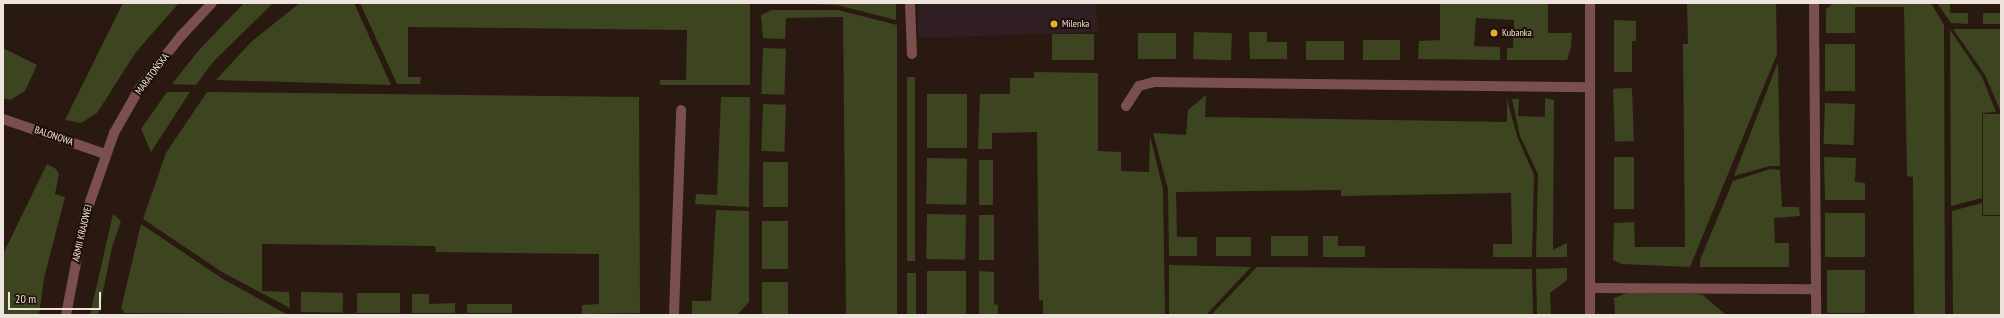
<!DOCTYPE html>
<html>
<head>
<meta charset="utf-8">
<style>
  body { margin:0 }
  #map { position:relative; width:2004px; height:318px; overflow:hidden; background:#291910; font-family:"PT Sans Narrow",sans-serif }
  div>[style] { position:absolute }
  .commercial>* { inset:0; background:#311e23 }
  .green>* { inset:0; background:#3d4520; transform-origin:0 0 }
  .service>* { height:10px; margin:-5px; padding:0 5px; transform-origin:5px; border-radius:5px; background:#7b4f4d }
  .minor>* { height:10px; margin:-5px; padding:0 5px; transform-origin:5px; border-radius:5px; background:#7b4f4d }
  .tertiary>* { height:10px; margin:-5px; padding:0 5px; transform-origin:5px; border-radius:5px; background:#7b4f4d }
  .dots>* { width:11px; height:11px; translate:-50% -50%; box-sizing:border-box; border:2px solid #1f1007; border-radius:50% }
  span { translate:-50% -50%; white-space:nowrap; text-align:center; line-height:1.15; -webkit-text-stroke:4px #1f1007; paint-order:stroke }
  .poi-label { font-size:10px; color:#efe3dd }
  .left { translate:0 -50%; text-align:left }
  .street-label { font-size:10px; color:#efe3dd }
  .frame { position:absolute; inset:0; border:4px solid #efe3dd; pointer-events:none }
  .scale { position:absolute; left:8px; top:292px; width:93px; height:18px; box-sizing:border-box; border:2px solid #efe3dd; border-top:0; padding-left:5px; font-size:12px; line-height:14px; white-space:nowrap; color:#efe3dd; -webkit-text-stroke:3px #1f1007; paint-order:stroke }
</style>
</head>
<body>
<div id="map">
  <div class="commercial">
    <i style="clip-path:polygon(918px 3px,1096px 3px,1098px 32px,918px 38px)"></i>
  </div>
  <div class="green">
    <i style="clip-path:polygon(123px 3px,179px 3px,136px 52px,97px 113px,81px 123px,65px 120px)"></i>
    <i style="clip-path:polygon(244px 3px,273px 3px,213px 62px,196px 85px,172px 84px,199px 50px)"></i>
    <i style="clip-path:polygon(300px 3px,354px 3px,391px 85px,216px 80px,251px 42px)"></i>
    <i style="clip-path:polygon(360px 3px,750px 3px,750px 85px,660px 85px,660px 80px,686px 80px,687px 30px,408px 27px,408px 77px,421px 77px,420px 84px,397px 84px)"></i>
    <i style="clip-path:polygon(780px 3px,896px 3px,896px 20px,837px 5px)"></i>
    <i style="clip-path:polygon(1440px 3px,1548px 3px,1548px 33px,1572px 33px,1571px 47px,1567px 60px,1507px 60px,1507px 48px,1513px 48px,1514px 20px,1476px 18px,1474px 46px,1500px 47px,1500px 60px,1418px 59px,1419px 41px,1440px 40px)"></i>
    <i style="clip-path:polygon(1687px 3px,1776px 3px,1777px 54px,1690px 267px,1622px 264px,1613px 260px,1614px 223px,1634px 222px,1635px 247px,1685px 247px,1683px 44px,1688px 44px)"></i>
    <i style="clip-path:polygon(1833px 3px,1931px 3px,1944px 25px,1945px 315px,1914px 315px,1913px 177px,1907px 176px,1904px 7px,1855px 7px,1855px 33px,1826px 33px,1826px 9px)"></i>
    <i style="clip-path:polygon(1937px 3px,1950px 3px,1950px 13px,1968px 13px,1968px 24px,1951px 23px)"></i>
    <i style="clip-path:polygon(772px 10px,838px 10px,897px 25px,897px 315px,846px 315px,843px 17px,786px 18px,785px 39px,763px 38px,761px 15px)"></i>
    <i style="left:1983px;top:13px;width:18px;height:11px"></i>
    <i style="clip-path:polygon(1614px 20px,1636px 21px,1636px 41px,1632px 41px,1632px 72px,1614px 72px)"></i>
    <i style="clip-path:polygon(1953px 29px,2001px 29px,2001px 112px,1985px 75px)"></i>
    <i style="clip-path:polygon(1950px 30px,1982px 77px,1996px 112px,1982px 113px,1982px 198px,1951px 206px)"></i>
    <i style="left:1194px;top:32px;width:38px;height:27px;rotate:2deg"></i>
    <i style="clip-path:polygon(1249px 32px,1267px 32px,1267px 42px,1287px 42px,1287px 59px,1250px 59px)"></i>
    <i style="left:1138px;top:33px;width:38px;height:26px"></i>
    <i style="left:1052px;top:34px;width:42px;height:26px"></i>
    <i style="left:1400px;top:40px;width:20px;height:37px;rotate:90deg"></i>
    <i style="left:1306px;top:41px;width:38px;height:19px"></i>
    <i style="left:1825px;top:44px;width:30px;height:47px"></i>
    <i style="clip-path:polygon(3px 48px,37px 65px,25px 91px,10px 100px,3px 98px)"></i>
    <i style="left:763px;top:48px;width:23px;height:46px;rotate:2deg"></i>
    <i style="clip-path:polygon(1778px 62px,1780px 166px,1770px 166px,1734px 176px)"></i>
    <i style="clip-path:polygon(1034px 72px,1098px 73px,1098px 151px,1121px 152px,1121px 171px,1149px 172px,1150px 136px,1163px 189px,1165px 315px,1043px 315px,1043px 300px,1039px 301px,1037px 132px,992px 133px,992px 149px,978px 149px,980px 94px,1010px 94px,1010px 78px,1034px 78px)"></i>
    <i style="left:907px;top:77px;width:8px;height:184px"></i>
    <i style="left:1632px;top:88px;width:53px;height:19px;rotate:88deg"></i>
    <i style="clip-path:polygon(167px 92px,190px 92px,151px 152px,141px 129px)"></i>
    <i style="clip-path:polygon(207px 92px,639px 97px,640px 313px,582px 314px,582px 305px,599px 304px,599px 254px,436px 252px,435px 246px,262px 244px,262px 291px,289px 292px,290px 308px,222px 272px,143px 219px,166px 153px)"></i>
    <i style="left:927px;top:94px;width:40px;height:54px"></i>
    <i style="clip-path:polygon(1206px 95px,1205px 117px,1507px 122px,1507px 99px,1517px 136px,1534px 175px,1532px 257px,1493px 257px,1493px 244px,1512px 244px,1511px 193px,1341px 196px,1341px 190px,1176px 192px,1177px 237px,1197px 237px,1197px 256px,1169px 256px,1168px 189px,1153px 133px,1186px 135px,1188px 110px)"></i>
    <i style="clip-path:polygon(721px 97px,750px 97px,749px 207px,695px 204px,696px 194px,717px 195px)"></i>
    <i style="clip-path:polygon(1545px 98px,1554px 100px,1553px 250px,1567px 243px,1567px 257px,1536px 257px,1538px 174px,1520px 136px,1512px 99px,1519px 99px,1518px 116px,1545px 117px)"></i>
    <i style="left:1825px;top:103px;width:30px;height:41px;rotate:2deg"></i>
    <i style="left:763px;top:104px;width:23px;height:47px;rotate:2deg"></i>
    <i style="left:1983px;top:114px;width:18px;height:101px"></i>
    <i style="left:1614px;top:157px;width:20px;height:52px"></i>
    <i style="clip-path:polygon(1824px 157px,1856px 158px,1855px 182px,1865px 183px,1865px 200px,1825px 200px)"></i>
    <i style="left:927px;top:158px;width:40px;height:46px;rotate:1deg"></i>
    <i style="left:979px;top:160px;width:14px;height:45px"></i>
    <i style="left:763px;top:162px;width:25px;height:45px"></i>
    <i style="clip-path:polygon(47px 164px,56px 169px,59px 174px,55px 194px,65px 197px,44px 278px,39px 315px,3px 315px,3px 254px)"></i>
    <i style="clip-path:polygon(1770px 169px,1780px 170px,1782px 207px,1799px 207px,1800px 216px,1774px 218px,1775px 243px,1789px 243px,1789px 267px,1700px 267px,1700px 260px,1733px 181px)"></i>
    <i style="clip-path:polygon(1982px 203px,1982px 216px,2001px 216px,2001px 315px,1953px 315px,1952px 211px)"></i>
    <i style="clip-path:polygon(716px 210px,749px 211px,749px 302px,738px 314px,692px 314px,692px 301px,711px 301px)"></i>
    <i style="left:1865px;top:213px;width:44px;height:40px;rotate:90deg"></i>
    <i style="clip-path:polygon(113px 214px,121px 221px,112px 247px,98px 315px,90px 315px)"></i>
    <i style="left:927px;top:214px;width:39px;height:45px;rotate:1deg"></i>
    <i style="left:979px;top:215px;width:15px;height:45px"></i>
    <i style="left:762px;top:221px;width:26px;height:48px"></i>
    <i style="clip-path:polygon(141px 224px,223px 279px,286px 314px,125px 313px,121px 309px)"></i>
    <i style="left:1271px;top:236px;width:37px;height:20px"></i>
    <i style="clip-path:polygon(1323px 236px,1338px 236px,1338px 246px,1365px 246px,1365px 257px,1323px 257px)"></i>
    <i style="left:1216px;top:237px;width:35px;height:19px"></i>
    <i style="clip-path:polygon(1169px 265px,1251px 267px,1206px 315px,1169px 315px)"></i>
    <i style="clip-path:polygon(1257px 267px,1532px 269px,1533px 315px,1211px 315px)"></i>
    <i style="clip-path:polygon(1567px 268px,1567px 280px,1550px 293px,1551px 315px,1537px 315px,1536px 269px)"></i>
    <i style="left:1865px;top:270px;width:43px;height:38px;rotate:90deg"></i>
    <i style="left:927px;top:271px;width:39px;height:44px"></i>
    <i style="clip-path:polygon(979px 271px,994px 272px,994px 304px,998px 305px,998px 315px,979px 315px)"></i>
    <i style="left:907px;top:273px;width:9px;height:42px"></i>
    <i style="left:762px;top:282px;width:26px;height:33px"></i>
    <i style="left:301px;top:292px;width:42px;height:20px;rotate:1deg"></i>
    <i style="left:357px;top:293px;width:43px;height:20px"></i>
    <i style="clip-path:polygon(1627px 293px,1696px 294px,1703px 295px,1726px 315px,1615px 315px,1614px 298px)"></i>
    <i style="clip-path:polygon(412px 294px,429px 294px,429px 304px,455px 303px,455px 313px,412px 313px)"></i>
    <i style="left:467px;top:304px;width:45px;height:9px"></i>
  </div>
  <div class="service">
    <i style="left:910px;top:3px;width:51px;rotate:87.8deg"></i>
    <i style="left:1814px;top:3px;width:312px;rotate:89.6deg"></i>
    <i style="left:1126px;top:106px;width:24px;rotate:-57deg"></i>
    <i style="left:1139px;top:86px;width:16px;rotate:-15deg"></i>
    <i style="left:1154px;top:82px;width:436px;rotate:0.7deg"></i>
    <i style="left:1590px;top:288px;width:226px;rotate:0.3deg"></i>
    <i style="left:674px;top:315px;width:205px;rotate:-88deg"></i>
    <i style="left:1590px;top:315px;width:312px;rotate:-90deg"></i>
  </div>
  <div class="minor">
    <i style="left:3px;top:119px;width:108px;rotate:18.9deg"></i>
  </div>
  <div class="tertiary">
    <i style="left:66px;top:315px;width:101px;rotate:-79.1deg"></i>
    <i style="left:85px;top:216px;width:88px;rotate:-70.7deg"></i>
    <i style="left:114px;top:133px;width:51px;rotate:-60.4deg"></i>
    <i style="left:139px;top:89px;width:68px;rotate:-51.6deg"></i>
    <i style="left:181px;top:36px;width:45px;rotate:-46.8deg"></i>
  </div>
  <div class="dots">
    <i style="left:1054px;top:24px;background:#e2af34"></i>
    <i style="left:1494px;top:33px;background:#e2af34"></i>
  </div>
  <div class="poi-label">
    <span class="left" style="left:1062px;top:24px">Milenka</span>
    <span class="left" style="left:1502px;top:33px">Kubanka</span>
  </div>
  <div class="street-label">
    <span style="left:152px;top:74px;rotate:-53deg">MARATOŃSKA</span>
    <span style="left:54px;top:136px;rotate:19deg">BALONOWA</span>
    <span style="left:82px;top:233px;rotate:-77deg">ARMII KRAJOWEJ</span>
  </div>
  <div class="frame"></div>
  <div class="scale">20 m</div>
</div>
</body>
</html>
